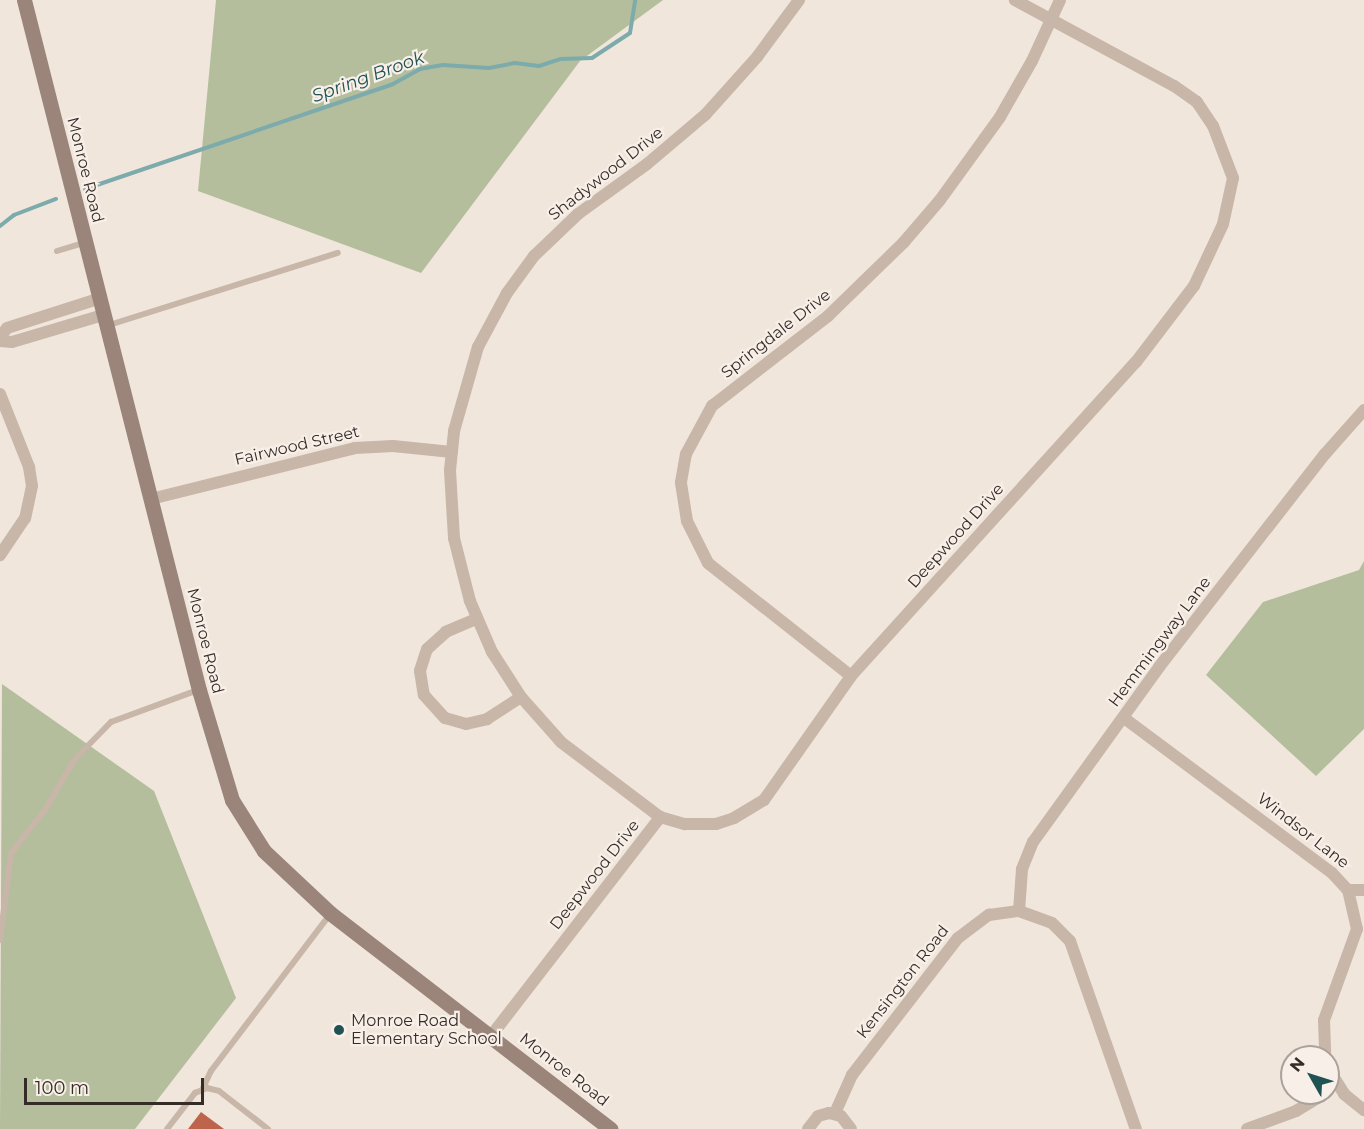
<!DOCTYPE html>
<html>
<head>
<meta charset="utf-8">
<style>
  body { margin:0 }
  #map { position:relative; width:1364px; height:1129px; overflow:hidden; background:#f0e6dc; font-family:Montserrat,sans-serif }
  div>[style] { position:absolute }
  .green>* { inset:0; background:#b4be9d }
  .stream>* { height:4px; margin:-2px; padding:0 2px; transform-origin:2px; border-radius:2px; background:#7dabac }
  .building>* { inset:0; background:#be644c }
  .lane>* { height:6px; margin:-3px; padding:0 3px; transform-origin:3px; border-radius:3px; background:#c8b6a9 }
  .street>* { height:12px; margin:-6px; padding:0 6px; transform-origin:6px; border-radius:6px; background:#c8b6a9 }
  .secondary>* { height:15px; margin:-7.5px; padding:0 7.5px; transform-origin:7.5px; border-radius:7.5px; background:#9b857a }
  .dots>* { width:16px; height:16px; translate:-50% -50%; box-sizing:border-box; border:3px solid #f8f0e8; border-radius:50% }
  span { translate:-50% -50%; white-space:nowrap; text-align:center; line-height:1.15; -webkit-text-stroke:4.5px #f8f0e8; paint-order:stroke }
  .street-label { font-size:16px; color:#352c28 }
  .poi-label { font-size:16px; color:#352c28 }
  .left { translate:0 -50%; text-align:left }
  .water-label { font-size:18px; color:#205254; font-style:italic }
  .north { position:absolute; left:1280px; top:1045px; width:60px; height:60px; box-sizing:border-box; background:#f8f0e8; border:2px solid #aaa29b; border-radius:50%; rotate:309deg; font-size:16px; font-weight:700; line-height:24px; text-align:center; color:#352c28 }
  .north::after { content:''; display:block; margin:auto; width:21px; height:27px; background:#205254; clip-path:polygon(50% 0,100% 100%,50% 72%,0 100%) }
  .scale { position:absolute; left:24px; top:1078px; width:180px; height:27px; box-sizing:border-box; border:3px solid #352c28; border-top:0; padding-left:8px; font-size:18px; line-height:21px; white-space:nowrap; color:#352c28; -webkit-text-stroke:4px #f8f0e8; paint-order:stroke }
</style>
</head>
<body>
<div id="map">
  <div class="green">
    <i style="clip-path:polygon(216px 0,663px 0,580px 61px,421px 273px,198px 191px)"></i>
    <i style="clip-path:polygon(1364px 561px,1364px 729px,1316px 776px,1206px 675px,1263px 602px,1359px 570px)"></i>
    <i style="clip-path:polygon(2px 684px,154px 791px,236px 998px,135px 1129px,0 1129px)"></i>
  </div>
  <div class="stream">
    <i style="left:85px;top:189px;width:325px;rotate:-18.8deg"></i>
    <i style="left:393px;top:84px;width:31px;rotate:-29deg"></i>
    <i style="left:420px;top:69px;width:23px;rotate:-10deg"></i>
    <i style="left:443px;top:65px;width:46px;rotate:3.7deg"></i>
    <i style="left:489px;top:68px;width:26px;rotate:-11deg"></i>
    <i style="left:515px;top:63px;width:24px;rotate:7deg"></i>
    <i style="left:539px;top:66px;width:23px;rotate:-18deg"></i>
    <i style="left:561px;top:59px;width:31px;rotate:-2deg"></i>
    <i style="left:592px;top:58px;width:45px;rotate:-33.3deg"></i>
    <i style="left:630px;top:33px;width:33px;rotate:-81deg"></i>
    <i style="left:0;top:226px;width:18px;rotate:-38deg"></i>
    <i style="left:14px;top:215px;width:45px;rotate:-20.9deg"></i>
  </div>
  <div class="building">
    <i style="clip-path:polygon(201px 1112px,224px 1129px,188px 1129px)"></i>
  </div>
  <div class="lane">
    <i style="left:57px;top:251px;width:28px;rotate:-17deg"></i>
    <i style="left:106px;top:326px;width:243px;rotate:-17.5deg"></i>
    <i style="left:0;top:940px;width:88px;rotate:-82.8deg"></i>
    <i style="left:11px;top:853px;width:55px;rotate:-51.7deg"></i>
    <i style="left:45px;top:810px;width:58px;rotate:-59.9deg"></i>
    <i style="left:74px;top:760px;width:53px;rotate:-45.8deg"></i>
    <i style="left:111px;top:722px;width:93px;rotate:-20.2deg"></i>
    <i style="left:203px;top:1088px;width:19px;rotate:-65deg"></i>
    <i style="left:211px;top:1071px;width:197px;rotate:-52.8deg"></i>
    <i style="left:167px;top:1129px;width:46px;rotate:-52.1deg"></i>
    <i style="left:195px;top:1093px;width:13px;rotate:-23deg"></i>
    <i style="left:207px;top:1088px;width:12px;rotate:14deg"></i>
    <i style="left:219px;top:1091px;width:62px;rotate:37.8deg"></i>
  </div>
  <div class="street">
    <i style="left:0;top:337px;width:11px;rotate:-52deg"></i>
    <i style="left:7px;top:328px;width:96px;rotate:-17.7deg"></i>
    <i style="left:0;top:341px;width:12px;rotate:5deg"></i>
    <i style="left:12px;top:342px;width:95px;rotate:-16.5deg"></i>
    <i style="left:0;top:394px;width:79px;rotate:68.3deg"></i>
    <i style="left:29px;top:467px;width:19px;rotate:81deg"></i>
    <i style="left:32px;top:486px;width:33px;rotate:102deg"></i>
    <i style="left:25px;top:518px;width:45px;rotate:124deg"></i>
    <i style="left:151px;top:499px;width:210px;rotate:-14deg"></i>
    <i style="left:355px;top:448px;width:38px;rotate:-3deg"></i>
    <i style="left:393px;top:446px;width:59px;rotate:5.8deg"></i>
    <i style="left:476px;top:619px;width:33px;rotate:157deg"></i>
    <i style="left:446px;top:632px;width:25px;rotate:138deg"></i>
    <i style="left:427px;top:649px;width:23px;rotate:108deg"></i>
    <i style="left:420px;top:671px;width:24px;rotate:81deg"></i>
    <i style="left:424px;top:695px;width:31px;rotate:48deg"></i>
    <i style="left:445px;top:718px;width:22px;rotate:16deg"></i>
    <i style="left:466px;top:724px;width:22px;rotate:-13deg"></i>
    <i style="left:487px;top:719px;width:40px;rotate:-32.9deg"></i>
    <i style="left:851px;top:676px;width:182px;rotate:-141.7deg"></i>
    <i style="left:708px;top:563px;width:47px;rotate:-116.6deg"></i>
    <i style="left:687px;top:521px;width:39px;rotate:-99deg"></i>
    <i style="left:681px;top:482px;width:28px;rotate:-80deg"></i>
    <i style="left:686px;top:454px;width:55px;rotate:-61.6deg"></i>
    <i style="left:712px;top:406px;width:147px;rotate:-37.8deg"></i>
    <i style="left:828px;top:316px;width:106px;rotate:-44.2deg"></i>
    <i style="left:904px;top:242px;width:55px;rotate:-49.4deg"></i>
    <i style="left:940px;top:200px;width:102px;rotate:-54.1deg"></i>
    <i style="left:1000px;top:117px;width:64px;rotate:-60.3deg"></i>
    <i style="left:1032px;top:61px;width:67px;rotate:-65.3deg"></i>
    <i style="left:1124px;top:718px;width:259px;rotate:36.7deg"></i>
    <i style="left:1332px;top:873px;width:23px;rotate:47deg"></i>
    <i style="left:1348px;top:890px;width:40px;rotate:77deg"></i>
    <i style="left:1357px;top:929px;width:97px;rotate:109.9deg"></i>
    <i style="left:1324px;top:1020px;width:37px;rotate:88deg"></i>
    <i style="left:660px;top:817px;width:124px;rotate:-142.9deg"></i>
    <i style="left:561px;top:742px;width:60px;rotate:-131.6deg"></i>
    <i style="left:521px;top:697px;width:54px;rotate:-122.8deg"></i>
    <i style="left:492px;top:652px;width:56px;rotate:-113.3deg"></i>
    <i style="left:470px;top:601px;width:65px;rotate:-104.3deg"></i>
    <i style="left:454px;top:538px;width:68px;rotate:-93.4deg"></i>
    <i style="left:450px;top:470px;width:39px;rotate:-84deg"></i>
    <i style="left:454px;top:431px;width:87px;rotate:-74.1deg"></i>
    <i style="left:478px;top:347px;width:61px;rotate:-61.8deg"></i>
    <i style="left:507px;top:293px;width:46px;rotate:-53.9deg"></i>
    <i style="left:534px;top:256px;width:61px;rotate:-43.7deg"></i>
    <i style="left:578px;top:214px;width:85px;rotate:-35.9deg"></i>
    <i style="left:647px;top:164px;width:76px;rotate:-40.2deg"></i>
    <i style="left:705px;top:115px;width:78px;rotate:-48.1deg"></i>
    <i style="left:757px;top:57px;width:71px;rotate:-53.6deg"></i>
    <i style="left:1348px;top:890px;width:16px"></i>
    <i style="left:1019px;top:911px;width:42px;rotate:-85.9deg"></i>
    <i style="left:1022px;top:869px;width:29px;rotate:-68deg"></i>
    <i style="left:1033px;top:842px;width:216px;rotate:-54.2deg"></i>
    <i style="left:1159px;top:667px;width:270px;rotate:-52.1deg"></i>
    <i style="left:1325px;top:454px;width:59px;rotate:-48.4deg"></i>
    <i style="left:491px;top:1036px;width:277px;rotate:-52.3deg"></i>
    <i style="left:660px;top:817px;width:26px;rotate:16deg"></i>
    <i style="left:685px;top:824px;width:31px"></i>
    <i style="left:716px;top:824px;width:19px;rotate:-18deg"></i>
    <i style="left:734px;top:818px;width:35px;rotate:-31deg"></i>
    <i style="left:764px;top:800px;width:151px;rotate:-54.9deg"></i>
    <i style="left:851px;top:676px;width:424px;rotate:-47.8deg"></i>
    <i style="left:1136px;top:362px;width:96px;rotate:-52.7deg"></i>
    <i style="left:1194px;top:286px;width:68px;rotate:-64.9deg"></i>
    <i style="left:1223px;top:224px;width:47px;rotate:-77.7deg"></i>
    <i style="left:1233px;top:178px;width:56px;rotate:-111deg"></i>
    <i style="left:1213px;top:126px;width:29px;rotate:-124deg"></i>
    <i style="left:1197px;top:102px;width:28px;rotate:-145deg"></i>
    <i style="left:1174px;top:86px;width:181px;rotate:-151.6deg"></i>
    <i style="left:1328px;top:1068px;width:31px;rotate:58deg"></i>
    <i style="left:1344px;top:1094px;width:26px;rotate:39deg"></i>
    <i style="left:835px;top:1113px;width:42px;rotate:-65.9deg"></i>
    <i style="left:852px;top:1075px;width:173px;rotate:-52.3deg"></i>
    <i style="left:958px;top:938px;width:39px;rotate:-37deg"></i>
    <i style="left:989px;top:915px;width:30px;rotate:-8deg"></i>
    <i style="left:1019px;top:911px;width:35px;rotate:20deg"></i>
    <i style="left:1052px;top:923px;width:25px;rotate:45deg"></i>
    <i style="left:1070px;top:941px;width:199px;rotate:70.7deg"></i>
    <i style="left:808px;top:1129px;width:16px;rotate:-52deg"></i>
    <i style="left:818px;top:1116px;width:11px;rotate:-15deg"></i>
    <i style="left:829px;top:1113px;width:12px;rotate:14deg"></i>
    <i style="left:841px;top:1116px;width:16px;rotate:52deg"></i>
    <i style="left:1247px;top:1129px;width:52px;rotate:-20.2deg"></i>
    <i style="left:1296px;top:1111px;width:35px;rotate:-31deg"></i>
  </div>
  <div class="secondary">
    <i style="left:24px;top:0;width:712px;rotate:75.77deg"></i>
    <i style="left:199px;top:690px;width:115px;rotate:73.3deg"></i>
    <i style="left:232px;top:800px;width:60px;rotate:57.9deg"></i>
    <i style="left:264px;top:851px;width:91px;rotate:43.2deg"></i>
    <i style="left:330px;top:913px;width:354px;rotate:37.6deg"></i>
  </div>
  <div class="dots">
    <i style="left:339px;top:1030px;background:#205254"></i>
  </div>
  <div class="street-label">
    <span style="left:85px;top:170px;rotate:76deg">Monroe Road</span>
    <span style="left:606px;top:174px;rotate:-38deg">Shadywood Drive</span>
    <span style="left:776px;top:334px;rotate:-38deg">Springdale Drive</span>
    <span style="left:297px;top:446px;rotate:-13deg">Fairwood Street</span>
    <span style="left:956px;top:536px;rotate:-48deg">Deepwood Drive</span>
    <span style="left:205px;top:641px;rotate:76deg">Monroe Road</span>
    <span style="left:1160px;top:642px;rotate:-53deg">Hemmingway Lane</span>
    <span style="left:1303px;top:831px;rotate:38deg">Windsor Lane</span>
    <span style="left:595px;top:875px;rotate:-52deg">Deepwood Drive</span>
    <span style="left:903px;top:982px;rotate:-52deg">Kensington Road</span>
    <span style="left:564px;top:1070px;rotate:38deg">Monroe Road</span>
  </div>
  <div class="poi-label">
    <span class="left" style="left:351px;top:1030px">Monroe Road<br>Elementary School</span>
  </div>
  <div class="water-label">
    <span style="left:368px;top:77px;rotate:-20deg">Spring Brook</span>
  </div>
  <div class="north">N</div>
  <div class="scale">100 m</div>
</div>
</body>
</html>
